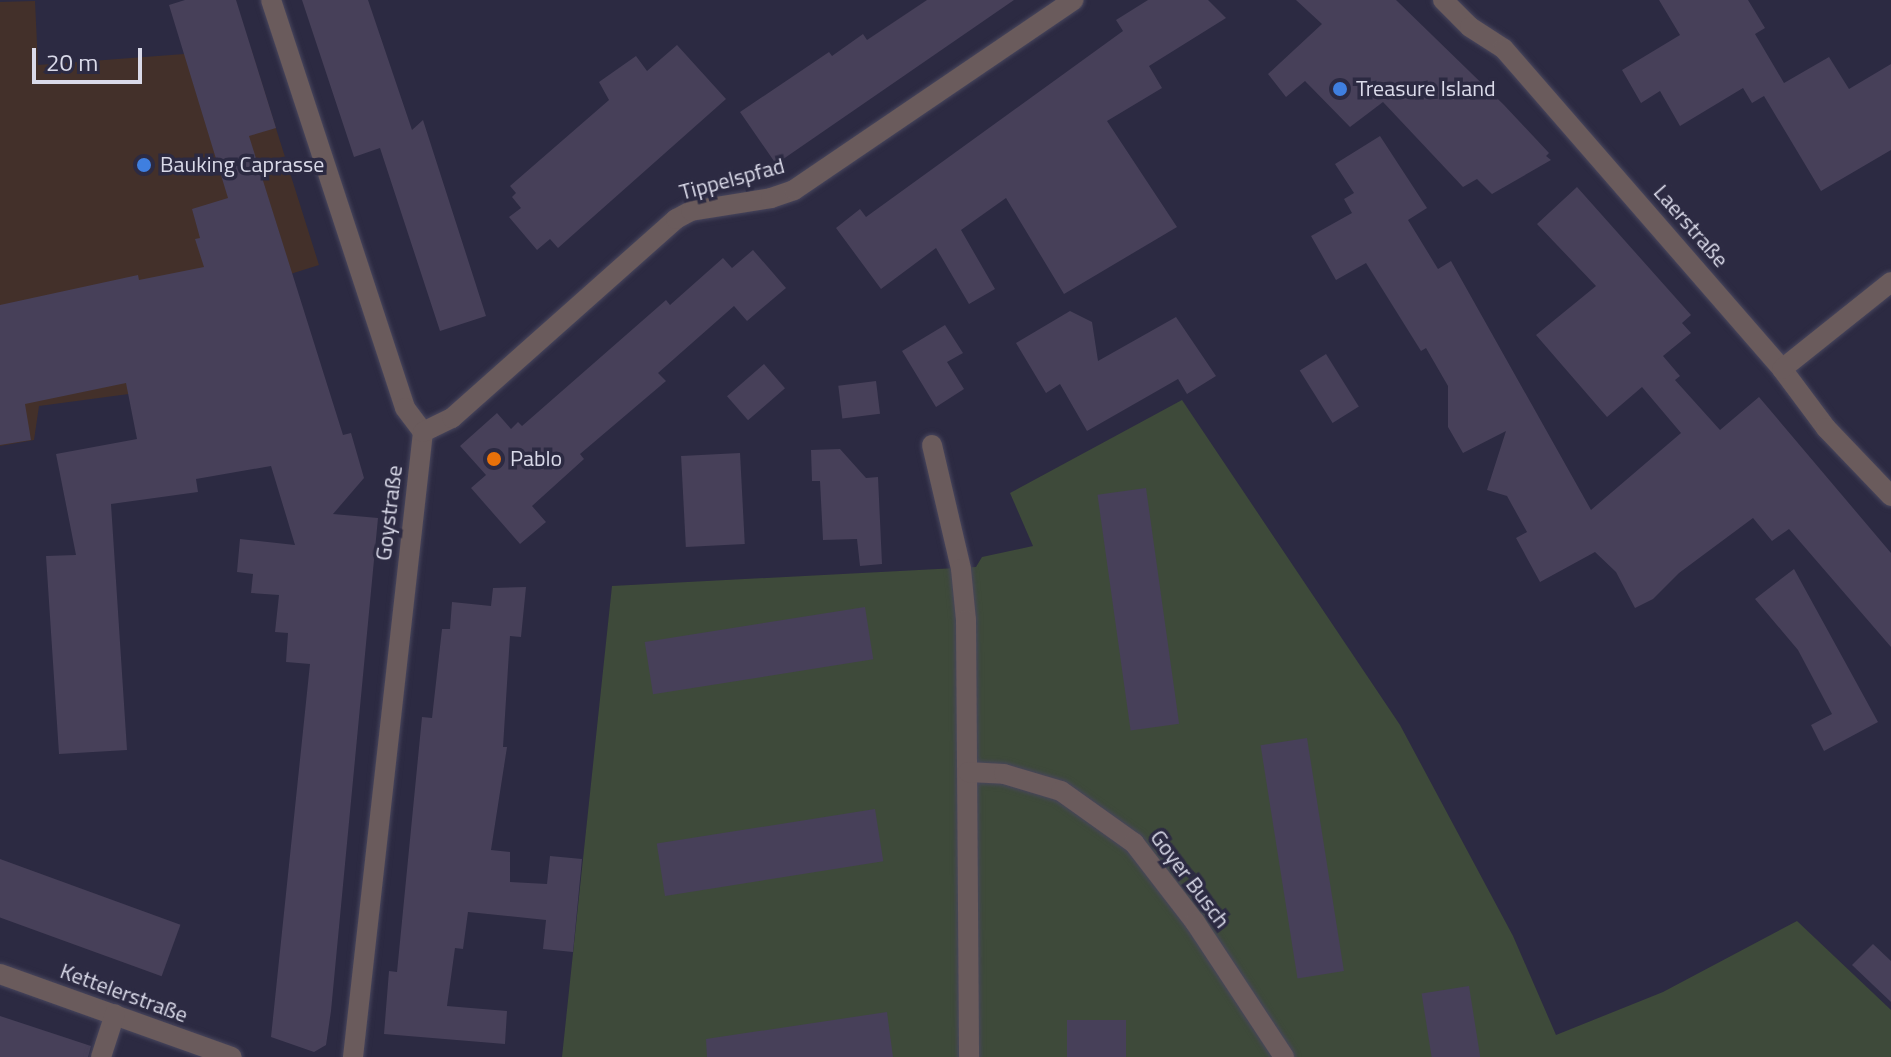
<!DOCTYPE html>
<html>
<head>
<meta charset="utf-8">
<style>
  body { margin:0 }
  #map { position:relative; width:1891px; height:1057px; overflow:hidden; background:#2c2a42; font-family:"Titillium Web",sans-serif }
  div>[style] { position:absolute }
  .commercial>* { inset:0; background:#43302a }
  .green>* { inset:0; background:#3e4a3a }
  .building>* { inset:0; background:#474059; transform-origin:0 0 }
  .roads { filter:drop-shadow(0 0 2px #48465d) drop-shadow(0 0 2px #48465d) }
  .street>* { height:20px; margin:-10px; padding:0 10px; transform-origin:10px; border-radius:10px; background:#6a5b5c }
  .dots>* { width:22px; height:22px; translate:-50% -50%; box-sizing:border-box; border:4px solid #2c2a42; border-radius:50% }
  span { translate:-50% -50%; white-space:nowrap; text-align:center; line-height:1.15; -webkit-text-stroke:7px #2c2a42; paint-order:stroke }
  .poi-label { font-size:22px; color:#dadae9 }
  .left { translate:0 -50%; text-align:left }
  .street-label { font-size:22px; color:#dadae9 }
  .scale { position:absolute; left:32px; top:48px; width:110px; height:36px; box-sizing:border-box; border:4px solid #dadae9; border-top:0; padding-left:10px; font-size:24px; line-height:28px; white-space:nowrap; color:#dadae9; -webkit-text-stroke:6px #2c2a42; paint-order:stroke }
</style>
</head>
<body>
<div id="map">
  <div class="commercial">
    <i style="clip-path:polygon(35px 1px,38px 65px,251px 49px,319px 265px,195px 304px,211px 383px,39px 406px,34px 440px,0 446px,0 2px)"></i>
  </div>
  <div class="green">
    <i style="clip-path:polygon(1182px 400px,1400px 725px,1513px 936px,1556px 1035px,1663px 992px,1797px 921px,1891px 1010px,1891px 1057px,562px 1057px,612px 586px,976px 567px,982px 557px,1033px 546px,1010px 493px)"></i>
  </div>
  <div class="building">
    <i style="clip-path:polygon(185px 0,236px 0,276px 128px,249px 136px,343px 435px,351px 433px,364px 478px,333px 514px,378px 518px,331px 1011px,326px 1045px,314px 1052px,271px 1037px,310px 664px,286px 662px,288px 633px,275px 632px,279px 595px,251px 593px,253px 574px,237px 572px,240px 539px,295px 545px,271px 466px,196px 479px,198px 492px,111px 504px,127px 750px,59px 754px,46px 556px,76px 555px,56px 454px,137px 439px,126px 383px,25px 404px,31px 440px,0 445px,0 305px,138px 275px,139px 280px,204px 267px,195px 239px,200px 238px,192px 209px,228px 198px,169px 5px)"></i>
    <i style="clip-path:polygon(302px 0,368px 0,412px 130px,423px 120px,486px 316px,440px 331px,380px 148px,354px 157px)"></i>
    <i style="clip-path:polygon(927px 0,1014px 0,776px 164px,740px 112px,829px 52px,832px 56px,863px 34px,867px 40px)"></i>
    <i style="clip-path:polygon(1148px 0,1208px 0,1226px 18px,1149px 66px,1162px 88px,1107px 121px,1177px 227px,1064px 294px,1006px 198px,961px 230px,995px 289px,969px 304px,936px 248px,881px 289px,836px 228px,860px 209px,866px 217px,1123px 31px,1116px 20px)"></i>
    <i style="clip-path:polygon(1296px 0,1396px 0,1504px 105px,1549px 153px,1546px 156px,1551px 160px,1492px 194px,1477px 179px,1463px 187px,1383px 102px,1350px 127px,1305px 81px,1286px 97px,1268px 74px,1322px 24px)"></i>
    <i style="clip-path:polygon(1659px 0,1748px 0,1765px 28px,1755px 34px,1784px 83px,1829px 57px,1849px 89px,1891px 64px,1891px 150px,1821px 191px,1764px 96px,1752px 103px,1743px 88px,1680px 126px,1660px 91px,1641px 103px,1622px 70px,1680px 35px)"></i>
    <i style="clip-path:polygon(677px 45px,726px 99px,558px 248px,550px 239px,537px 250px,509px 217px,521px 208px,512px 197px,516px 193px,510px 186px,609px 100px,599px 82px,636px 56px,647px 71px)"></i>
    <i style="clip-path:polygon(1380px 136px,1427px 208px,1408px 220px,1438px 269px,1451px 261px,1591px 510px,1681px 433px,1642px 387px,1607px 417px,1536px 335px,1596px 286px,1537px 224px,1577px 187px,1691px 315px,1682px 323px,1691px 333px,1663px 356px,1680px 376px,1675px 380px,1720px 430px,1759px 397px,1891px 553px,1891px 647px,1789px 529px,1772px 541px,1753px 518px,1679px 573px,1653px 599px,1635px 608px,1616px 572px,1595px 552px,1540px 582px,1516px 538px,1527px 532px,1507px 496px,1487px 490px,1506px 431px,1463px 453px,1448px 427px,1448px 386px,1426px 348px,1421px 351px,1366px 263px,1336px 280px,1311px 236px,1352px 213px,1344px 199px,1354px 193px,1335px 164px)"></i>
    <i style="clip-path:polygon(753px 250px,786px 288px,747px 321px,734px 306px,658px 373px,666px 381px,580px 454px,584px 459px,532px 506px,546px 522px,520px 544px,471px 488px,486px 475px,460px 446px,497px 413px,511px 429px,518px 422px,522px 426px,666px 300px,670px 305px,723px 258px,732px 268px)"></i>
    <i style="clip-path:polygon(1070px 311px,1092px 322px,1098px 361px,1176px 317px,1216px 376px,1187px 394px,1178px 379px,1087px 431px,1060px 384px,1046px 393px,1016px 343px)"></i>
    <i style="clip-path:polygon(945px 325px,963px 353px,947px 362px,964px 389px,936px 407px,902px 351px)"></i>
    <i style="left:1326px;top:354px;width:62px;height:31px;rotate:58deg"></i>
    <i style="left:764px;top:364px;width:32px;height:49px;rotate:49deg"></i>
    <i style="left:876px;top:381px;width:33px;height:38px;rotate:83deg"></i>
    <i style="clip-path:polygon(840px 449px,866px 478px,878px 477px,882px 564px,860px 566px,857px 539px,823px 540px,820px 481px,812px 481px,811px 450px)"></i>
    <i style="left:740px;top:453px;width:91px;height:59px;rotate:87deg"></i>
    <i style="left:1146px;top:488px;width:238px;height:49px;rotate:82deg"></i>
    <i style="clip-path:polygon(1794px 569px,1878px 722px,1824px 751px,1811px 725px,1832px 714px,1798px 650px,1755px 599px)"></i>
    <i style="clip-path:polygon(526px 587px,521px 637px,510px 636px,503px 747px,507px 747px,491px 850px,510px 852px,510px 882px,547px 884px,550px 856px,582px 859px,573px 952px,543px 949px,546px 920px,468px 912px,463px 949px,455px 948px,447px 1006px,507px 1011px,505px 1044px,384px 1034px,389px 971px,397px 972px,422px 717px,432px 718px,442px 629px,450px 629px,452px 602px,491px 606px,493px 588px)"></i>
    <i style="left:865px;top:607px;width:53px;height:223px;rotate:81deg"></i>
    <i style="left:1307px;top:738px;width:236px;height:47px;rotate:81deg"></i>
    <i style="left:875px;top:809px;width:53px;height:221px;rotate:81deg"></i>
    <i style="left:0;top:859px;width:192px;height:55px;rotate:20deg"></i>
    <i style="clip-path:polygon(1873px 944px,1891px 961px,1891px 1002px,1852px 965px)"></i>
    <i style="left:1469px;top:986px;width:72px;height:48px;rotate:81deg"></i>
    <i style="clip-path:polygon(887px 1012px,893px 1057px,707px 1057px,706px 1039px)"></i>
    <i style="clip-path:polygon(0 1016px,91px 1046px,88px 1057px,0 1057px)"></i>
    <i style="left:1067px;top:1020px;width:59px;height:37px"></i>
  </div>
  <div class="roads">
    <div class="street">
      <i style="left:271px;top:0;width:429px;rotate:71.8deg"></i>
      <i style="left:405px;top:408px;width:30px;rotate:53deg"></i>
      <i style="left:423px;top:432px;width:629px;rotate:96.39deg"></i>
      <i style="left:1443px;top:0;width:38px;rotate:45deg"></i>
      <i style="left:1470px;top:27px;width:40px;rotate:32.9deg"></i>
      <i style="left:1504px;top:49px;width:424px;rotate:49deg"></i>
      <i style="left:1782px;top:369px;width:74px;rotate:53.3deg"></i>
      <i style="left:1826px;top:428px;width:94px;rotate:46.3deg"></i>
      <i style="left:1782px;top:369px;width:139px;rotate:-38.6deg"></i>
      <i style="left:423px;top:432px;width:32px;rotate:-26deg"></i>
      <i style="left:452px;top:418px;width:300px;rotate:-41.6deg"></i>
      <i style="left:676px;top:219px;width:17px;rotate:-28deg"></i>
      <i style="left:691px;top:211px;width:81px;rotate:-9.2deg"></i>
      <i style="left:771px;top:198px;width:24px;rotate:-19deg"></i>
      <i style="left:794px;top:190px;width:338px;rotate:-34.2deg"></i>
      <i style="left:932px;top:445px;width:127px;rotate:76.8deg"></i>
      <i style="left:961px;top:569px;width:51px;rotate:84.4deg"></i>
      <i style="left:966px;top:620px;width:437px;rotate:89.6deg"></i>
      <i style="left:968px;top:772px;width:36px;rotate:3deg"></i>
      <i style="left:1004px;top:774px;width:59px;rotate:16.6deg"></i>
      <i style="left:1061px;top:791px;width:90px;rotate:35.5deg"></i>
      <i style="left:1134px;top:843px;width:100px;rotate:52.3deg"></i>
      <i style="left:1195px;top:922px;width:162px;rotate:56.6deg"></i>
      <i style="left:0;top:974px;width:246px;rotate:19.7deg"></i>
      <i style="left:101px;top:1057px;width:45px;rotate:-72deg"></i>
    </div>
  </div>
  <div class="dots">
    <i style="left:1340px;top:89px;background:#3f7fe0"></i>
    <i style="left:144px;top:165px;background:#3f7fe0"></i>
    <i style="left:494px;top:459px;background:#e8710a"></i>
  </div>
  <div class="poi-label">
    <span class="left" style="left:1356px;top:89px">Treasure Island</span>
    <span class="left" style="left:160px;top:165px">Bauking Caprasse</span>
    <span class="left" style="left:510px;top:459px">Pablo</span>
  </div>
  <div class="street-label">
    <span style="left:732px;top:179px;rotate:-15deg">Tippelspfad</span>
    <span style="left:1691px;top:226px;rotate:49deg">Laerstraße</span>
    <span style="left:389px;top:513px;rotate:-83deg">Goystraße</span>
    <span style="left:1190px;top:879px;rotate:53deg">Goyer Busch</span>
    <span style="left:124px;top:993px;rotate:20deg">Kettelerstraße</span>
  </div>
  <div class="scale">20 m</div>
</div>
</body>
</html>
